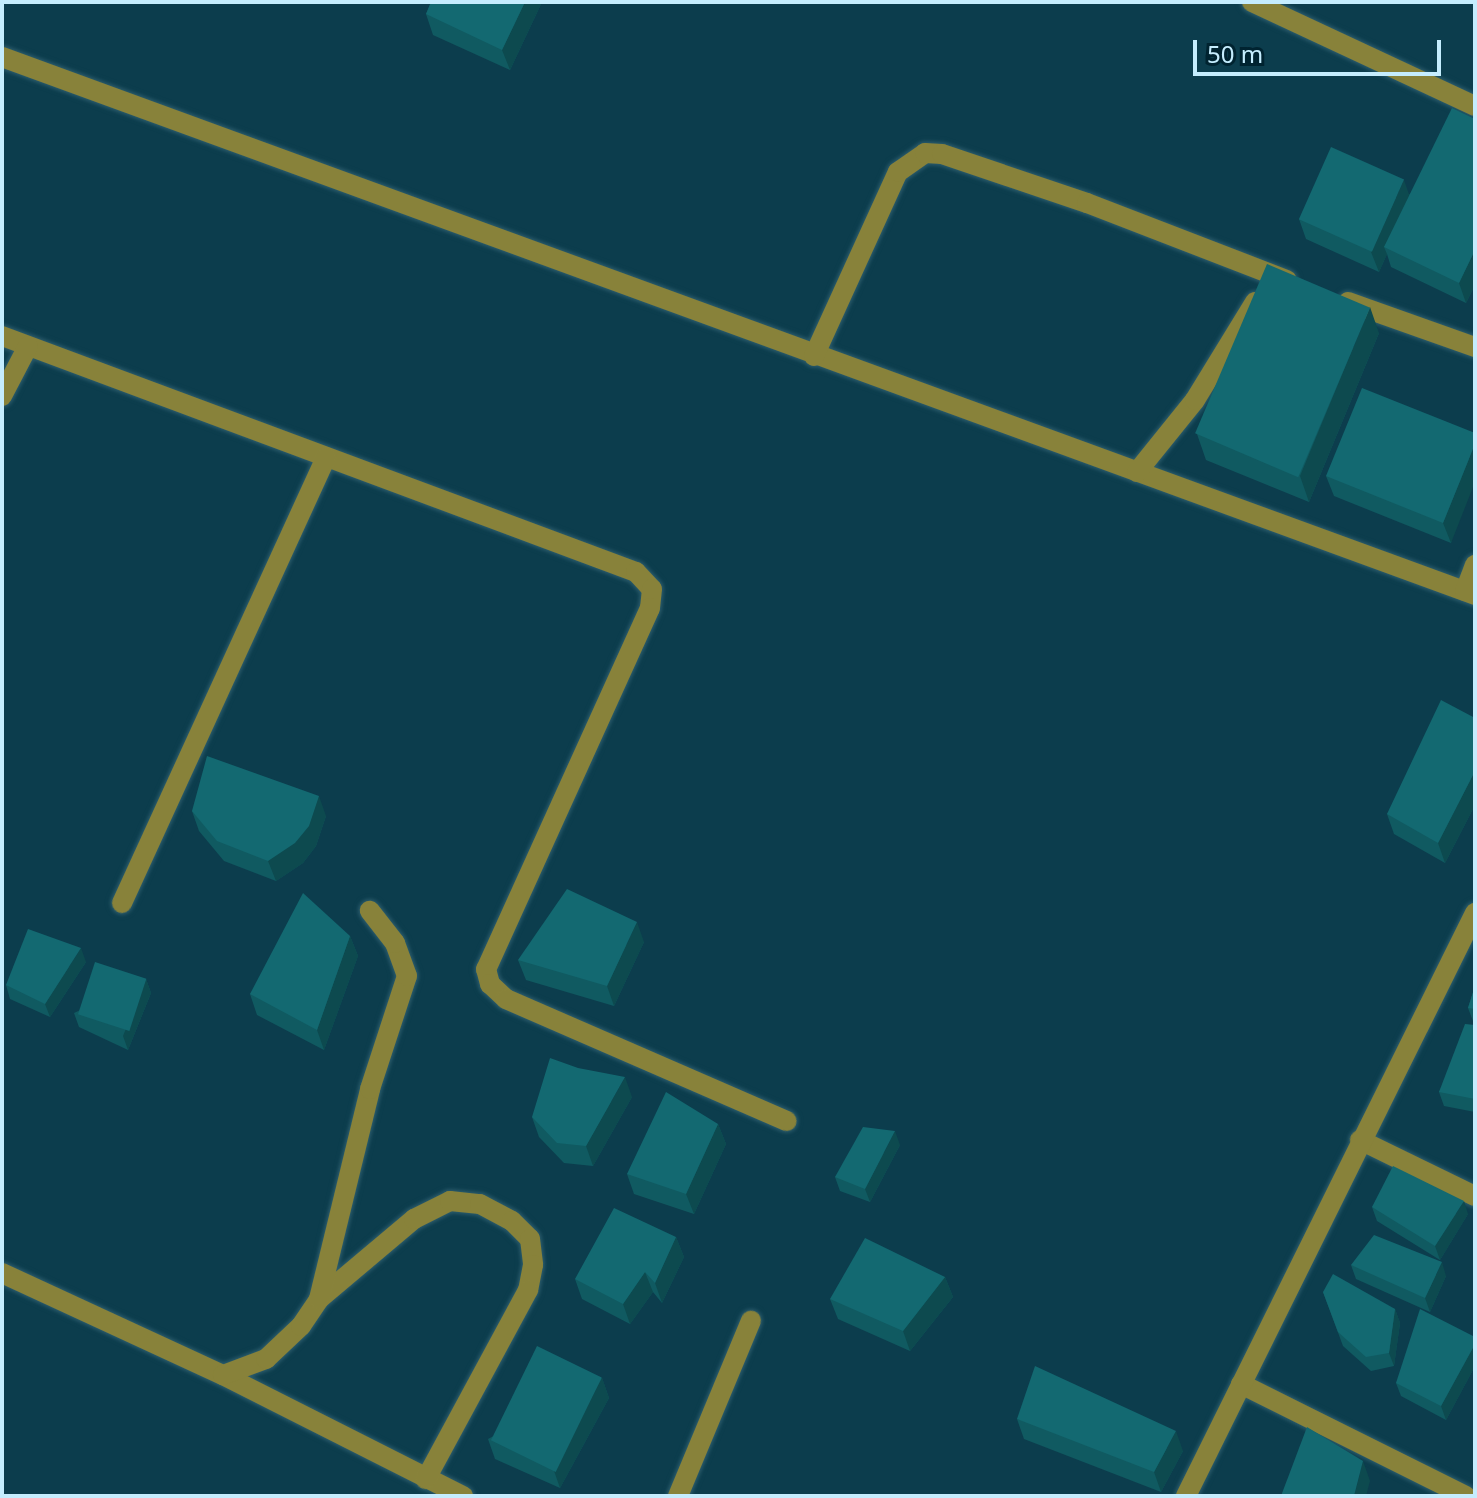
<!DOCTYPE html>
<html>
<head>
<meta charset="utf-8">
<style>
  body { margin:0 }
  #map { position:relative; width:1477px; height:1498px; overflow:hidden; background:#0c3d4d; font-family:"Noto Sans",sans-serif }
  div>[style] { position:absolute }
  .roads { filter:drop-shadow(0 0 2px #2d5d6d) drop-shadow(0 0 2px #2d5d6d) }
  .minor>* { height:20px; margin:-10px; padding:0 10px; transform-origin:10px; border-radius:10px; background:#88823a }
  .wall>* { inset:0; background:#105a61 }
  .shaded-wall>* { inset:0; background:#0d4a4f }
  .building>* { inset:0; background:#136971; transform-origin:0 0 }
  span { translate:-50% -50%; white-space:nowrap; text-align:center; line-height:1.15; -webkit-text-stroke:8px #002330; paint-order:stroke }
  .frame { position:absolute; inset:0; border:4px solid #c5edfe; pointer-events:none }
  .scale { position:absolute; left:1193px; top:40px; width:248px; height:36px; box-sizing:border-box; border:4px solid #c5edfe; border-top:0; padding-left:10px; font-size:24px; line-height:28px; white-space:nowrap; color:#c5edfe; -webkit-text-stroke:6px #002330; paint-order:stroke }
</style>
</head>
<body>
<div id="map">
  <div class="roads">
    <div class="minor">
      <i style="left:1252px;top:2px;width:246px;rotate:25deg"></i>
      <i style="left:2px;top:57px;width:1568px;rotate:20.06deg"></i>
      <i style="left:1348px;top:302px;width:135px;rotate:19.5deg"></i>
      <i style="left:2px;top:336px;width:676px;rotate:20.42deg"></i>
      <i style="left:636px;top:572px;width:23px;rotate:47deg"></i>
      <i style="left:652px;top:589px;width:19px;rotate:96deg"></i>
      <i style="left:650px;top:608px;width:397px;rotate:114.4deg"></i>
      <i style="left:486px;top:969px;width:16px;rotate:75deg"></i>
      <i style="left:490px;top:984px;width:22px;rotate:43deg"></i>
      <i style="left:506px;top:999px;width:306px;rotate:23.5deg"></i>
      <i style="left:814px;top:356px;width:202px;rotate:-65.5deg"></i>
      <i style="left:898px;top:172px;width:33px;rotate:-35deg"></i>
      <i style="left:925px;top:153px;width:17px;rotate:3deg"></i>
      <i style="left:942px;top:154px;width:153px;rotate:18.7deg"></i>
      <i style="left:1087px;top:203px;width:214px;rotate:21.1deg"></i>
      <i style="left:2px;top:396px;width:56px;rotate:-62.5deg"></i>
      <i style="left:1137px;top:472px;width:92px;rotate:-51.1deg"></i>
      <i style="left:1195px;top:400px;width:115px;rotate:-58.5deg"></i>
      <i style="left:1465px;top:591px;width:28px;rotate:-69deg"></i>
      <i style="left:122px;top:903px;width:490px;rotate:-65.4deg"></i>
      <i style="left:1360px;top:1140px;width:128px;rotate:26deg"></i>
      <i style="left:2px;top:1273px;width:243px;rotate:24.8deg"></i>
      <i style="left:223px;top:1375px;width:269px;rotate:26.8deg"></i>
      <i style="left:319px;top:1299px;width:124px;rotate:-40.1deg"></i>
      <i style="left:414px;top:1219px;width:40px;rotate:-26.6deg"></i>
      <i style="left:450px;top:1201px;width:30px;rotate:6deg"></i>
      <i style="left:480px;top:1204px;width:36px;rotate:28deg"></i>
      <i style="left:512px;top:1221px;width:25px;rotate:45deg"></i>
      <i style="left:530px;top:1239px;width:26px;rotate:83deg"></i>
      <i style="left:533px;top:1265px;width:25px;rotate:101deg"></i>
      <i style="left:528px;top:1290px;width:215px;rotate:118.4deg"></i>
      <i style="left:223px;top:1375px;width:46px;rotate:-20.4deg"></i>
      <i style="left:266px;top:1359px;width:48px;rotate:-43.3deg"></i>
      <i style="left:301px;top:1326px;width:32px;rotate:-56deg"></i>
      <i style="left:319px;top:1299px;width:216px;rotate:-76.3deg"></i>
      <i style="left:370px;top:1089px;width:119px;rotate:-71.9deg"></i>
      <i style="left:407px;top:976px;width:35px;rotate:-110deg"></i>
      <i style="left:395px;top:943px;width:41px;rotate:-128deg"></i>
      <i style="left:1241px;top:1384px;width:251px;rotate:26.5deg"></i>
      <i style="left:678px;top:1496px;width:190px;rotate:-67.4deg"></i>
      <i style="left:1186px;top:1496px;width:651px;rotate:-63.63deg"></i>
    </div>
  </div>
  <div class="wall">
    <i style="clip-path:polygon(431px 2px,542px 2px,510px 70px,433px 35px,426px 14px)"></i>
    <i style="clip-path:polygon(1475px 119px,1475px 285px,1466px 303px,1391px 267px,1387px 254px,1379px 272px,1306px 239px,1299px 219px,1409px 195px)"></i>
    <i style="clip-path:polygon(1379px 333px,1309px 502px,1206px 460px,1197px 434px)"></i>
    <i style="clip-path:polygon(1475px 433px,1451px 543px,1334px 496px,1326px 476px)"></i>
    <i style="clip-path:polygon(1475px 718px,1475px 805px,1445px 863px,1394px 834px,1387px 814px)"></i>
    <i style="clip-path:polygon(192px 811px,326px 816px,316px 846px,303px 863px,276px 881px,224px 861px,199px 831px)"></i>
    <i style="clip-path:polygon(350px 936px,358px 956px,324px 1050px,257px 1015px,250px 994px)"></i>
    <i style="clip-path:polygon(644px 942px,614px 1006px,526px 980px,518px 960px)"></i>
    <i style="clip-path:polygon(86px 962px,50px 1017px,10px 999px,6px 985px)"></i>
    <i style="clip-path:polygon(146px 979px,151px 993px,128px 1050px,79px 1027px,74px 1013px)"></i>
    <i style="clip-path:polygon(1475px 986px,1475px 1022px,1473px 1021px,1468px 1008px)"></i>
    <i style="clip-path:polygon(1475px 1025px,1475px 1112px,1444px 1106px,1439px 1092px)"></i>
    <i style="clip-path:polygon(632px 1097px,593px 1166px,564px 1163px,539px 1137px,532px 1117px)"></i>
    <i style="clip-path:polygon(718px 1124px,726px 1144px,694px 1214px,634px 1194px,627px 1174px)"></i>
    <i style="clip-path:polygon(900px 1145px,870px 1202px,840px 1191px,835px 1177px)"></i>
    <i style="clip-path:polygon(1372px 1207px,1468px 1214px,1440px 1260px,1377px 1221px)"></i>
    <i style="clip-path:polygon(676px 1237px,684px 1257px,662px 1303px,653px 1292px,630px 1324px,582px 1299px,575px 1279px)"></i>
    <i style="clip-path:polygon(1351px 1265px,1446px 1276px,1430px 1312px,1356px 1279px)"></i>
    <i style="clip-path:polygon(945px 1277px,953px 1297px,910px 1351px,838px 1319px,830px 1299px)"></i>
    <i style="clip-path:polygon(1323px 1292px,1395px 1309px,1400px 1323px,1394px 1366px,1371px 1371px,1343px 1346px)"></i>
    <i style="clip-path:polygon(1475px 1337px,1475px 1366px,1446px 1420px,1401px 1396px,1396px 1383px)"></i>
    <i style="clip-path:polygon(602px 1378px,609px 1398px,560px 1488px,495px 1459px,488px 1439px)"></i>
    <i style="clip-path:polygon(1017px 1419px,1183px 1451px,1161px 1492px,1024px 1439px)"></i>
  </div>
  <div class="shaded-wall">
    <i style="clip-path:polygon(525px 2px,542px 2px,510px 70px,502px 50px)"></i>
    <i style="clip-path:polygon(1404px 180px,1411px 200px,1384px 247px,1387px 254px,1379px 272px,1371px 252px)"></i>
    <i style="clip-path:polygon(1475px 250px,1475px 285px,1466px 303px,1459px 283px)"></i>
    <i style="clip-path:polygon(1370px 307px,1379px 333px,1309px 502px,1300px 476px)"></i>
    <i style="clip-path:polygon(1475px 444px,1475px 482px,1451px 543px,1443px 523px)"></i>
    <i style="clip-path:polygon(1475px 771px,1475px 805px,1445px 863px,1438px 843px)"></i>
    <i style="clip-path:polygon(319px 796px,326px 816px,316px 846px,303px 863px,276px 881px,268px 861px)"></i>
    <i style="clip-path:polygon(637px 922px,644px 942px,614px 1006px,607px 986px)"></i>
    <i style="clip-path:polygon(350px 936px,358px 956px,324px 1050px,317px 1030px)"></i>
    <i style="clip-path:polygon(81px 948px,86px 962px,50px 1017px,45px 1004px)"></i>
    <i style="clip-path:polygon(146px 979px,151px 993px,128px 1050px,123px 1036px)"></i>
    <i style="clip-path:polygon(625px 1077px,632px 1097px,593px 1166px,586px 1146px)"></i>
    <i style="clip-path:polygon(718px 1124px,726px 1144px,694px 1214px,686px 1194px)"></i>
    <i style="clip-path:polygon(895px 1131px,900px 1145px,870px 1202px,865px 1189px)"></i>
    <i style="clip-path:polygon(1464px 1201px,1468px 1214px,1440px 1260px,1435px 1246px)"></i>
    <i style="clip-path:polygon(676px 1237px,684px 1257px,662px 1303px,655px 1283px)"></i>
    <i style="clip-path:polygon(1442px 1262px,1446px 1276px,1430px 1312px,1425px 1298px)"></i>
    <i style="clip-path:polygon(645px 1272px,653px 1292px,630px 1324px,623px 1304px)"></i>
    <i style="clip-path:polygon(945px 1277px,953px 1297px,910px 1351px,903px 1331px)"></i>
    <i style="clip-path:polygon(1395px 1309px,1400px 1323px,1394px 1366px,1389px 1353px)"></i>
    <i style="clip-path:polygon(1475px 1344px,1475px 1366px,1446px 1420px,1441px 1406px)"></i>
    <i style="clip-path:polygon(602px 1378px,609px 1398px,560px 1488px,553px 1468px)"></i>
    <i style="clip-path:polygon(1176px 1431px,1183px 1451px,1161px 1492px,1154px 1472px)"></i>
    <i style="clip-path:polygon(1363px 1461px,1370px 1481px,1366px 1496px,1354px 1496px)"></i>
  </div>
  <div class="building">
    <i style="clip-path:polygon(431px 2px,525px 2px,502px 50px,426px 14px)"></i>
    <i style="clip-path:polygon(1452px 108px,1475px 119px,1475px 250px,1459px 283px,1384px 247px)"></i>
    <i style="left:1331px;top:147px;width:80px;height:79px;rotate:24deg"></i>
    <i style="left:1267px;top:264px;width:112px;height:184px;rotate:23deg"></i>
    <i style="clip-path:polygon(1362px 388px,1475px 433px,1475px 444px,1443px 523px,1326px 476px)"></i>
    <i style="clip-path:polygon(1441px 700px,1475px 718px,1475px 771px,1438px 843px,1387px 814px)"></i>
    <i style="clip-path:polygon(207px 756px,319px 796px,309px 826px,295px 843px,268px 861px,217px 841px,192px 811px)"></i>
    <i style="clip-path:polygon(567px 889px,637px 922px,607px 986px,518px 960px)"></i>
    <i style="clip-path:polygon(303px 893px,350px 936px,317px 1030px,250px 994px)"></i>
    <i style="clip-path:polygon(28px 929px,81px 948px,45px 1004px,6px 985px)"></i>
    <i style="left:95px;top:962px;width:54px;height:55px;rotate:18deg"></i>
    <i style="clip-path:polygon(1475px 986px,1475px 1009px,1468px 1008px)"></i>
    <i style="clip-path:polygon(1465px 1024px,1475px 1025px,1475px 1099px,1439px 1092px)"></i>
    <i style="clip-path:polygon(550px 1058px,578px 1068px,625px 1077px,586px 1146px,557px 1143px,532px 1117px)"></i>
    <i style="clip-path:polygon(666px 1092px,718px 1124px,686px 1194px,627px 1174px)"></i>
    <i style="clip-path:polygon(863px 1127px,895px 1131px,865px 1189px,835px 1177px)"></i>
    <i style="clip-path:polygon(1393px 1166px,1464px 1201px,1435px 1246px,1372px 1207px)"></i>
    <i style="clip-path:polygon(614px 1208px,676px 1237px,655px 1283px,645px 1272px,623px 1304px,575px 1279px)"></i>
    <i style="clip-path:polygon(1374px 1235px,1442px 1262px,1425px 1298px,1351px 1265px)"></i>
    <i style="clip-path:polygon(865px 1238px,945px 1277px,903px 1331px,830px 1299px)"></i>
    <i style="clip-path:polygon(1333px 1274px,1395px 1309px,1389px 1353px,1366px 1357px,1338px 1332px,1323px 1292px)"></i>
    <i style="clip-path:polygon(1420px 1309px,1475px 1337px,1475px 1344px,1441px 1406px,1396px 1383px)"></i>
    <i style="left:537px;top:1346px;width:72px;height:105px;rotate:26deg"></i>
    <i style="clip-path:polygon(1035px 1366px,1176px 1431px,1154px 1472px,1017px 1419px)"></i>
    <i style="clip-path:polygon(1307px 1427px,1363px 1461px,1354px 1496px,1281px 1496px)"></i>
  </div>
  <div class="frame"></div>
  <div class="scale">50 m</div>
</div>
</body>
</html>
